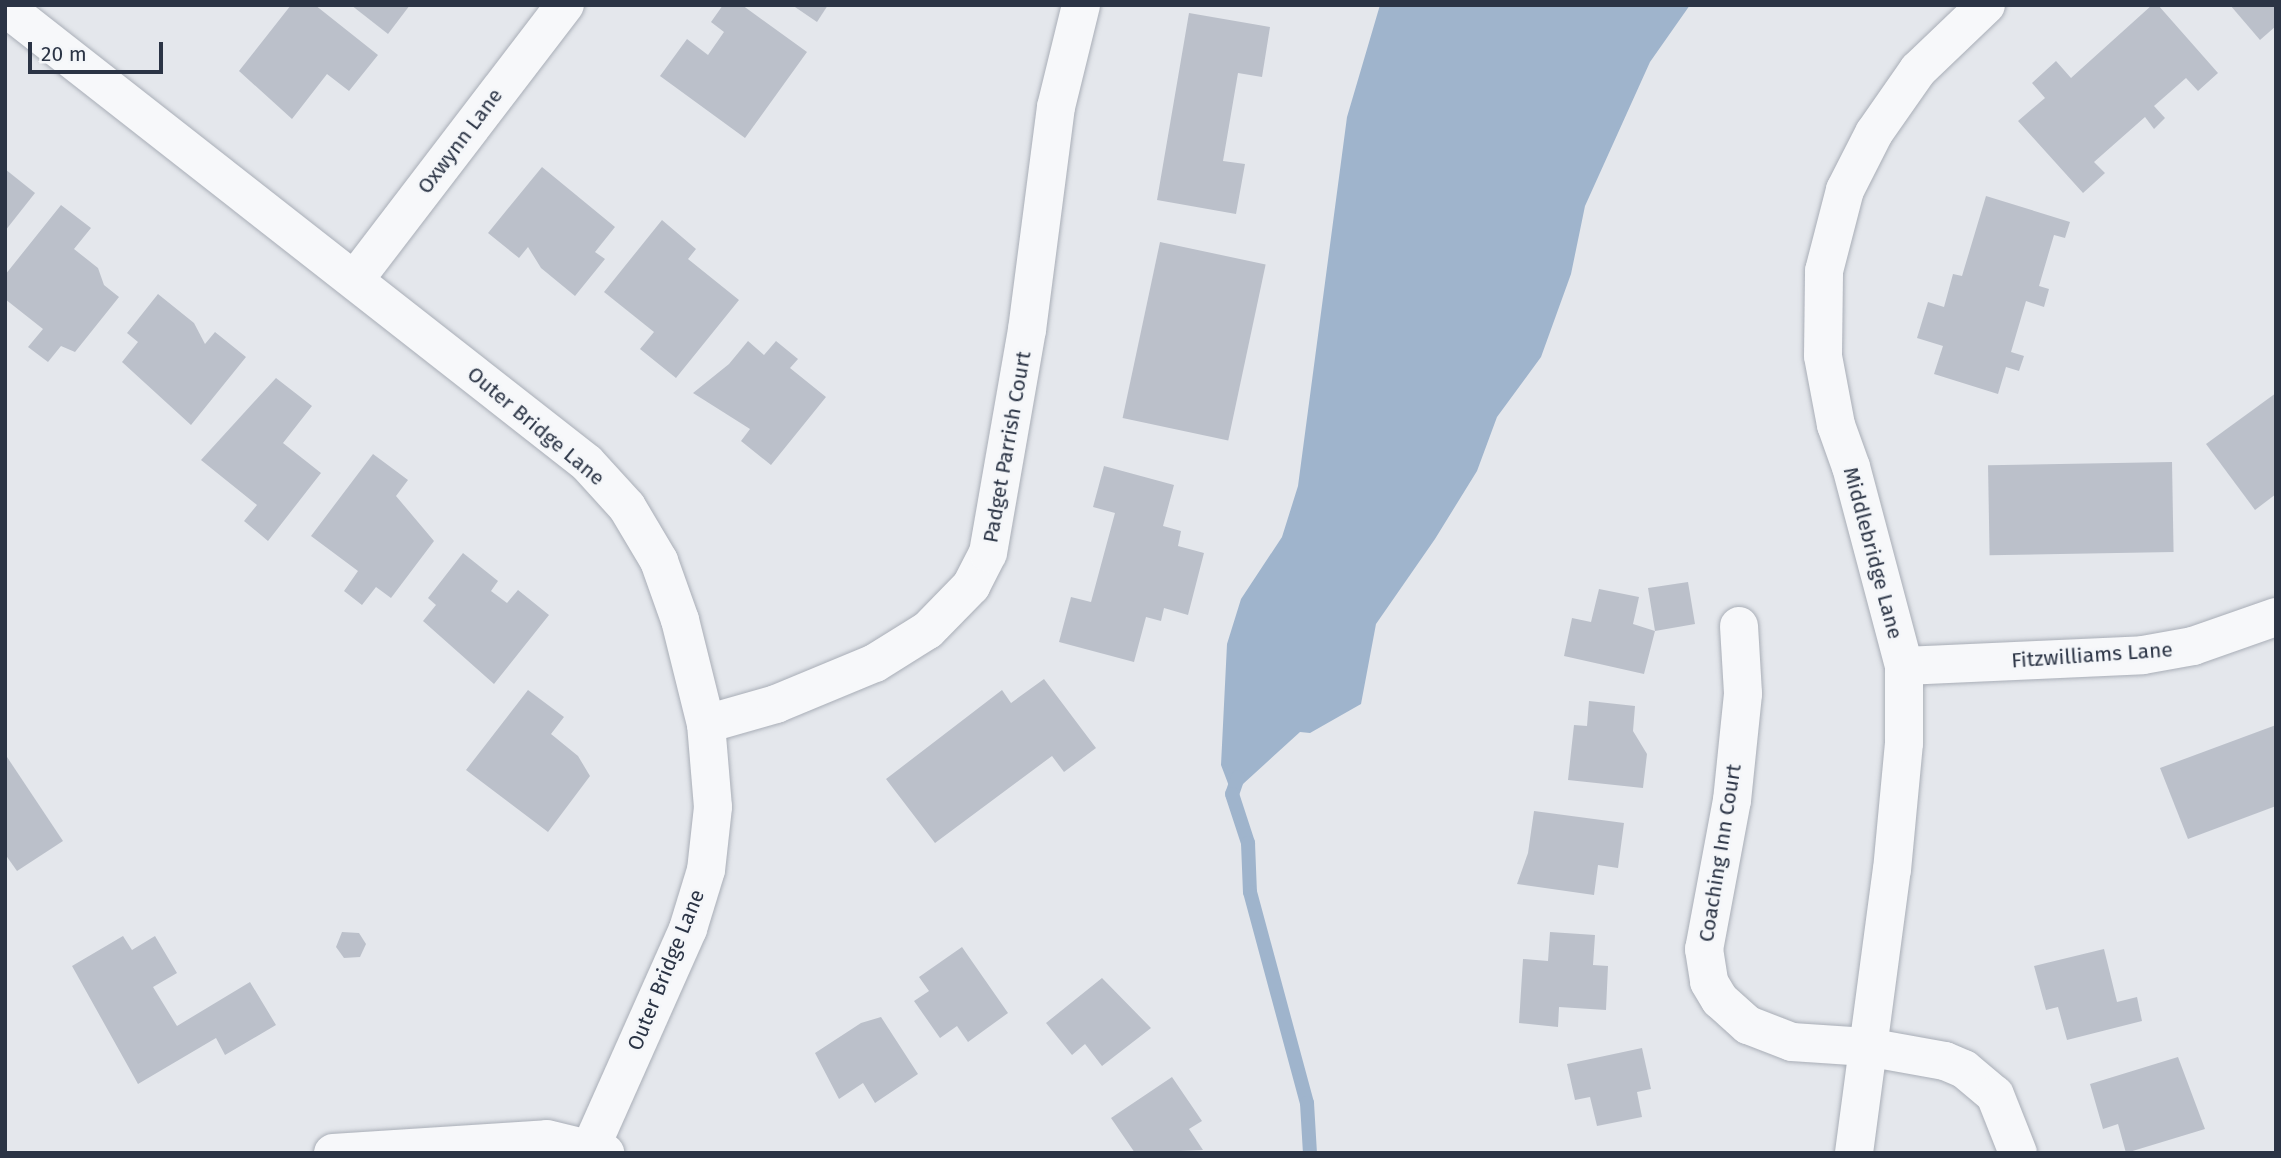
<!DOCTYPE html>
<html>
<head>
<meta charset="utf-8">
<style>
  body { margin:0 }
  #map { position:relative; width:2281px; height:1158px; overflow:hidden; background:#e4e7ec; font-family:"Fira Sans",sans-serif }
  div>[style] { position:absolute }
  .water>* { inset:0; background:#9fb4cc }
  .stream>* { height:14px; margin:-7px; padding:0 7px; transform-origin:7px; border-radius:7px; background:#9fb4cc }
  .building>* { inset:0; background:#bbc0ca; transform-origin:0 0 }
  .roads { filter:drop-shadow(0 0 2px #a9aeb7) drop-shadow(0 0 2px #a9aeb7) }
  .street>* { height:38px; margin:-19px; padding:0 19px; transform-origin:19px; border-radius:19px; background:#f7f8fa }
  span { translate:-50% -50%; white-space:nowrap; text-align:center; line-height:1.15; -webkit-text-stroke:5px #f4f6f9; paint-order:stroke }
  .street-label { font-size:21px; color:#2b3445 }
  .frame { position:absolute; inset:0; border:7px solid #2b3445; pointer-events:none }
  .scale { position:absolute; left:28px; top:42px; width:135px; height:32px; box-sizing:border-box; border:4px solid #2b3445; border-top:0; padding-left:9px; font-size:21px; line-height:24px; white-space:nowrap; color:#2b3445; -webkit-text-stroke:5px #f4f6f9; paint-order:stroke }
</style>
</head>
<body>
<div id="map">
  <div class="water">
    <i style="clip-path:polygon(1380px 5px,1690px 5px,1650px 62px,1585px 206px,1571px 274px,1541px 357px,1497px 417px,1477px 471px,1435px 539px,1376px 624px,1361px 704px,1310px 733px,1300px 732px,1232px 794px,1221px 765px,1227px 644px,1241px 599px,1282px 537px,1298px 486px,1347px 117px)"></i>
  </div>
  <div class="stream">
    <i style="left:1238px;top:777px;width:18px;rotate:109deg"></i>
    <i style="left:1232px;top:794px;width:52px;rotate:71.9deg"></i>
    <i style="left:1248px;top:843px;width:49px;rotate:87.7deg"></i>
    <i style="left:1250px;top:892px;width:219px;rotate:74.9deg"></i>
    <i style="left:1307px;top:1103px;width:50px;rotate:86.6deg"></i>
  </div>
  <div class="building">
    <i style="clip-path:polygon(291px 5px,315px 5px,378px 55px,349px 91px,327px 74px,292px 119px,239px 71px)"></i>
    <i style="clip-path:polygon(351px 5px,410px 5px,388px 34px)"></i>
    <i style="clip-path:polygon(723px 5px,742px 5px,807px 52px,745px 138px,660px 76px,687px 39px,708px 55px,724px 32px,711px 22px)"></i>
    <i style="clip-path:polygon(792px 5px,828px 5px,817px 22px)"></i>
    <i style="clip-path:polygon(2152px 5px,2158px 5px,2218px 73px,2198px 91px,2186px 78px,2154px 106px,2165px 118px,2154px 129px,2145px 117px,2094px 162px,2105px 173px,2083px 193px,2018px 121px,2045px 98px,2032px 83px,2056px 61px,2071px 78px)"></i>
    <i style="clip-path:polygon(2230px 5px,2276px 5px,2276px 26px,2260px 40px)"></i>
    <i style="clip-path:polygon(1189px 13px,1270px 27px,1262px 77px,1238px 73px,1223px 161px,1245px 164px,1236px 214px,1157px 200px)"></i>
    <i style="clip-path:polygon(542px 167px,615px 227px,595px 252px,605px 259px,575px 296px,541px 268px,528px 247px,519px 258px,488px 233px)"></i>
    <i style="clip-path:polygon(5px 169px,35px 193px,5px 231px)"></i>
    <i style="clip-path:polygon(1986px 196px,2070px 222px,2065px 238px,2054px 235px,2039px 286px,2049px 289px,2044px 307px,2026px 301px,2011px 352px,2024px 356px,2019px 371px,2006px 367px,1998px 394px,1934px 374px,1943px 346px,1917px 338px,1928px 302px,1944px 307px,1953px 274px,1962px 276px)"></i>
    <i style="clip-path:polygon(61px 205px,91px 228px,74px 249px,98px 268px,104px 285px,119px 297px,75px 352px,61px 346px,48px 362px,28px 347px,43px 329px,5px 299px,5px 275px)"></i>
    <i style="clip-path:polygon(662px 220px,696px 249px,688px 259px,739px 300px,676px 378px,640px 349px,654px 332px,604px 292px)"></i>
    <i style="left:1160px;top:242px;width:108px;height:180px;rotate:12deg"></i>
    <i style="clip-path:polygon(158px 294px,194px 323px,205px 344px,215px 332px,246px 357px,191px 425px,122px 362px,138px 342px,127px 333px)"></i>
    <i style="clip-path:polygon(748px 341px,764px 355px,776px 341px,798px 359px,790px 368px,826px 397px,771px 465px,741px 441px,750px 429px,693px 393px,729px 364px)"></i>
    <i style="clip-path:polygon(276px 378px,312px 406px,283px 443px,321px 473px,268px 541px,244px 521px,257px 505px,201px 460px)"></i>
    <i style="clip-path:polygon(2276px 393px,2276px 494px,2255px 510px,2206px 444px)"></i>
    <i style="clip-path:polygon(373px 454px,408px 480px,396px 496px,434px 541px,391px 598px,376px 587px,362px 605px,344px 591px,358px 571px,311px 536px)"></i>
    <i style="left:2172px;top:462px;width:90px;height:184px;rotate:89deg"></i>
    <i style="clip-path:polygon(1104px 466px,1174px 485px,1163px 526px,1181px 531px,1178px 546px,1204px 553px,1188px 615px,1164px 608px,1161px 621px,1146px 617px,1134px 662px,1059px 642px,1071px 597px,1091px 602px,1115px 513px,1093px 507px)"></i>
    <i style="clip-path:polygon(463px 553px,498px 581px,491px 591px,507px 603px,518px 590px,549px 615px,494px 684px,423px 621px,436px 605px,428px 598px)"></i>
    <i style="clip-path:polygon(1688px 582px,1695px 624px,1655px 631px,1644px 674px,1564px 656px,1572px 618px,1591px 622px,1599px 589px,1639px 597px,1633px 624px,1655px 631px,1648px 588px)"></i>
    <i style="clip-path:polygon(1044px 679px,1096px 748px,1064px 772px,1052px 756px,935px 843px,886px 779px,1002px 690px,1011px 703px)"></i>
    <i style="clip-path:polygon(528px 690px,564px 717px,551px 734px,578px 756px,590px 776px,548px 832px,466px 770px)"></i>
    <i style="clip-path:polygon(1589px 701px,1635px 706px,1633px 731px,1647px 754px,1643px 788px,1568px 780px,1574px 725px,1587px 726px)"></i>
    <i style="clip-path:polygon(2276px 725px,2276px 806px,2188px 839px,2160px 768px)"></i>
    <i style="clip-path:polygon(5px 754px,63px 841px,17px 871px,5px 854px)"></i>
    <i style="clip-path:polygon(1534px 811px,1624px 823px,1618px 868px,1598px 865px,1594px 895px,1517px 884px,1528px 853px)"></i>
    <i style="clip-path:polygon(342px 932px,359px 933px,366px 944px,360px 957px,344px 958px,336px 947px)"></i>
    <i style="clip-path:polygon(1550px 932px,1595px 935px,1593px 965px,1608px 966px,1606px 1010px,1559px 1007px,1558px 1027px,1519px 1023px,1523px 959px,1548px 961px)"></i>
    <i style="clip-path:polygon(123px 936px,132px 950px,155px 936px,177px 973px,153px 987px,177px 1026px,250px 982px,276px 1025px,225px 1055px,216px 1038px,138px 1084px,72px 966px)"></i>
    <i style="clip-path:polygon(962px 947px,1008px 1013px,968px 1042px,957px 1026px,940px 1038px,914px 1001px,929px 991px,919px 977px)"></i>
    <i style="clip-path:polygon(2104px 949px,2117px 1002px,2137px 997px,2142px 1021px,2067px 1040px,2058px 1007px,2046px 1010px,2034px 966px)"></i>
    <i style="clip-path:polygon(1102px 978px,1151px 1028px,1102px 1066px,1085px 1044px,1072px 1055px,1046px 1023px)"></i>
    <i style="clip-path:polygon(881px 1017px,918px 1074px,875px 1103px,863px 1083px,839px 1099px,815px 1053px,861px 1023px)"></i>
    <i style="clip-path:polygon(1642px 1048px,1651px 1089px,1637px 1092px,1642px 1117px,1597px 1126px,1590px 1097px,1575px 1100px,1567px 1064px)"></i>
    <i style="clip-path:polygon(2178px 1057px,2205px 1129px,2126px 1153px,2118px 1124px,2103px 1129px,2090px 1084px)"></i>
    <i style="clip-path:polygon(1172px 1077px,1202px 1121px,1189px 1129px,1203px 1150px,1135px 1153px,1111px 1118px)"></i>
  </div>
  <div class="roads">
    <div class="street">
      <i style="left:5px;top:7px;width:739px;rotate:38.08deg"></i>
      <i style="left:587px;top:463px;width:59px;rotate:47.7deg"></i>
      <i style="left:627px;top:507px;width:63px;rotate:59.3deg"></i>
      <i style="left:659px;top:561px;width:63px;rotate:70.4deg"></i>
      <i style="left:680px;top:620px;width:107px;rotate:76deg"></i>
      <i style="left:706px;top:724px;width:83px;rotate:85.2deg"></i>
      <i style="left:713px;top:807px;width:63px;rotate:96.3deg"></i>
      <i style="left:706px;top:870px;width:62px;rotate:107deg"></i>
      <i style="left:688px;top:929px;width:239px;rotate:114deg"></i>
      <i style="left:356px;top:278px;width:344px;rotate:-52.6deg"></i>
      <i style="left:1739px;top:626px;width:68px;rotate:86.6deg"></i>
      <i style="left:1743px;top:694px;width:107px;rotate:95.9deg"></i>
      <i style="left:1732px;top:800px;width:152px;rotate:100.6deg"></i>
      <i style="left:1704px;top:949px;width:33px;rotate:81deg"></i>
      <i style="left:1709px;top:982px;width:21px;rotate:59deg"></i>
      <i style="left:1720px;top:1000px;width:38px;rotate:42deg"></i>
      <i style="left:1748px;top:1025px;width:47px;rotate:21.1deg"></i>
      <i style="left:1792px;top:1042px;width:75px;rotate:3.8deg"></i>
      <i style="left:1867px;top:1047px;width:79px;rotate:10.2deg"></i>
      <i style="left:1945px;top:1061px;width:21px;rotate:23deg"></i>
      <i style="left:1964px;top:1069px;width:40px;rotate:40deg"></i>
      <i style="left:1995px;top:1095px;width:62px;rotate:68.4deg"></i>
      <i style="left:1904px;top:666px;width:239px;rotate:-2.6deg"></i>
      <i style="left:2143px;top:655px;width:51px;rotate:-10.2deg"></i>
      <i style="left:2193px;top:646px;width:88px;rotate:-19.3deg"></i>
      <i style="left:706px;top:724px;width:73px;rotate:-15.9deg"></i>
      <i style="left:776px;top:704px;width:107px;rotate:-22.5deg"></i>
      <i style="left:875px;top:663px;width:62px;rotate:-31.9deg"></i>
      <i style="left:928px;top:630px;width:62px;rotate:-45.7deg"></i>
      <i style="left:971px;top:586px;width:37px;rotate:-63deg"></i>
      <i style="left:988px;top:553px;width:226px;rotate:-80.1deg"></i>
      <i style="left:1027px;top:330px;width:225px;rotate:-82.6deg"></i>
      <i style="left:1056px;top:107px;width:105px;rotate:-76.2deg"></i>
      <i style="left:333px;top:1153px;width:214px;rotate:-3.7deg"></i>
      <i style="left:547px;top:1139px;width:60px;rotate:13.6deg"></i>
      <i style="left:1854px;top:1153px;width:286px;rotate:-82.4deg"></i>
      <i style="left:1892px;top:870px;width:128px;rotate:-84.6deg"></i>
      <i style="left:1904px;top:743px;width:77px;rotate:-90deg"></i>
      <i style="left:1904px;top:666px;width:206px;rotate:-104.9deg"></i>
      <i style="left:1851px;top:467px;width:45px;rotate:-109.7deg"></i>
      <i style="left:1836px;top:425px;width:70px;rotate:-100.7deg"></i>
      <i style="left:1823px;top:356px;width:85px;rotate:-89.3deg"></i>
      <i style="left:1824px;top:271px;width:84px;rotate:-75.5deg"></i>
      <i style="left:1845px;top:190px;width:64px;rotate:-63deg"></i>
      <i style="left:1874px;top:133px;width:77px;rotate:-55.1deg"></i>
      <i style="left:1918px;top:70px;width:94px;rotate:-43.7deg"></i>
    </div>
  </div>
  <div class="street-label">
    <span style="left:460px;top:141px;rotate:-53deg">Oxwynn Lane</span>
    <span style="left:536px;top:426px;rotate:40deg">Outer Bridge Lane</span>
    <span style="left:1007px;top:447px;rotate:-80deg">Padget Parrish Court</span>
    <span style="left:1873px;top:553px;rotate:75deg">Middlebridge Lane</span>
    <span style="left:2092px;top:655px;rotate:-4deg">Fitzwilliams Lane</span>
    <span style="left:1720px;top:853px;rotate:-81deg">Coaching Inn Court</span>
    <span style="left:666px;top:970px;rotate:-68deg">Outer Bridge Lane</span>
  </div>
  <div class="frame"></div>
  <div class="scale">20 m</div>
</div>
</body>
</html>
